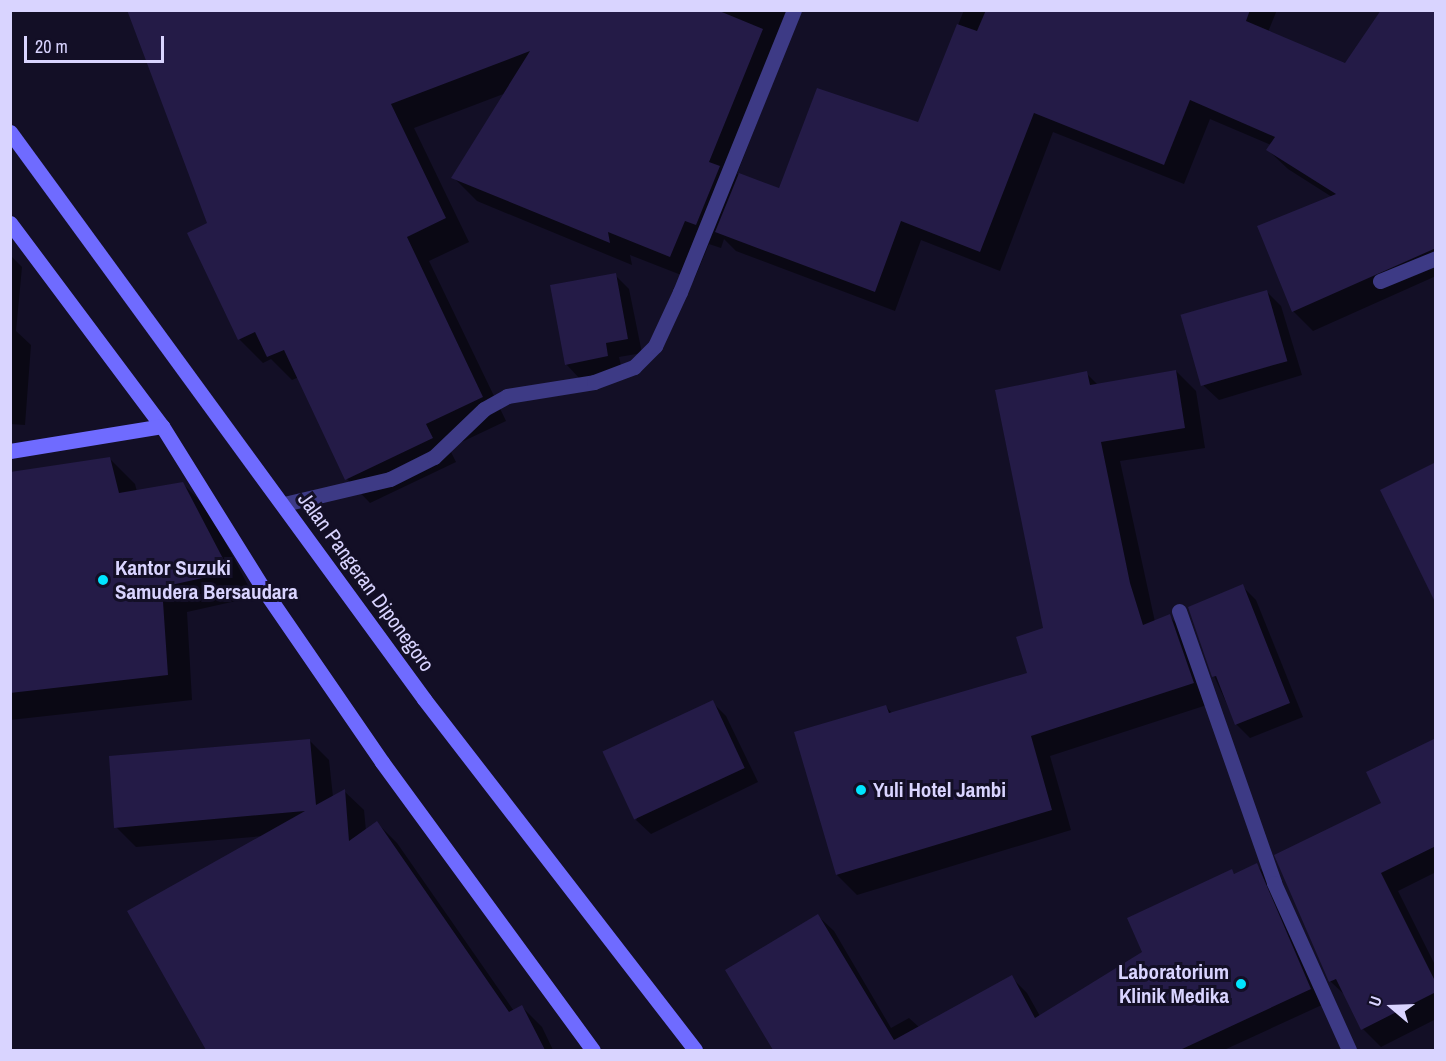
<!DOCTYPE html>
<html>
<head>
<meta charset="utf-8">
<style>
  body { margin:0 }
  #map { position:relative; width:1446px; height:1061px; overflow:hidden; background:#130f26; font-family:"Archivo Narrow",sans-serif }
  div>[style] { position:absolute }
  .shadow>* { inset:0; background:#0007 }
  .building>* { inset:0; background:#241b47; transform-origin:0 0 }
  .lane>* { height:15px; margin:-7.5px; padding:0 7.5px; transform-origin:7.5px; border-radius:7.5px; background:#3d3a85 }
  .street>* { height:15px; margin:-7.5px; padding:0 7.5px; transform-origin:7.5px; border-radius:7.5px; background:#3d3a85 }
  .secondary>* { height:15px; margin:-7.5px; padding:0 7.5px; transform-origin:7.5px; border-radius:7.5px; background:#6f6bff }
  .dots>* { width:16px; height:16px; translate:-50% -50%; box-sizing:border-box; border:3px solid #130f26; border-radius:50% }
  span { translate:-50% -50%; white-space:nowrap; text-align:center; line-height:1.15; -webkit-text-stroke:6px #130f26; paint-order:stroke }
  .poi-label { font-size:21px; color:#d9d4ff; font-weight:700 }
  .left { translate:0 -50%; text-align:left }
  .right { translate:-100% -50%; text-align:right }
  .street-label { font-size:21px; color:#d9d4ff }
  .frame { position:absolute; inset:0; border:12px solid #d9d4ff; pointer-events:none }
  .north { position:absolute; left:1362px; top:977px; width:60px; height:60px; -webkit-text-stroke:4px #130f26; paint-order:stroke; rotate:289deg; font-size:16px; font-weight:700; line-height:24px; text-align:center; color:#d9d4ff }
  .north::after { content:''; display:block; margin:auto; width:21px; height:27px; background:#d9d4ff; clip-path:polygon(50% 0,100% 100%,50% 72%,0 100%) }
  .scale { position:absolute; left:24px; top:36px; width:140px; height:27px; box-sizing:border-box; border:3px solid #d9d4ff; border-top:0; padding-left:8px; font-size:18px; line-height:21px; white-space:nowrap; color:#d9d4ff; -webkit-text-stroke:4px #130f26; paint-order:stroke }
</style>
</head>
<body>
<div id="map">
  <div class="shadow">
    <i style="clip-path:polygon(425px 10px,801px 10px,737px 174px,780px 190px,919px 124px,964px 10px,1277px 10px,1268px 32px,1345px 65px,1436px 10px,1436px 276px,1313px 331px,1293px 311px,1332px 197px,1288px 169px,1268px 150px,1271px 145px,1210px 119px,1184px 184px,1053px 132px,1000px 271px,921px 240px,895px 311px,736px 251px,724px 239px,721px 248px,709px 244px,694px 280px,630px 255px,632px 265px,477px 201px,453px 177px,506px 93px,414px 128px,469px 242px,429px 261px,506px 421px,449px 448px,456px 462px,370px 503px,347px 479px,299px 377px,292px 380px,271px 359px,263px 363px,239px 339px,209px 224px)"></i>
    <i style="clip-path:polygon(10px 255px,22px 267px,16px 331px,31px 345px,25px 425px,10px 424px)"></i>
    <i style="clip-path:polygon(615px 275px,629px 289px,642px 353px,619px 357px,622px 370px,580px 379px,566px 364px)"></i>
    <i style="clip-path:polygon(1267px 292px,1281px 306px,1302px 375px,1219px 400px,1204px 386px,1183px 318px)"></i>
    <i style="clip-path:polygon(1176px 371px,1196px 391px,1205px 448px,1120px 461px,1155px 622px,1169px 616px,1189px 636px,1213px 703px,1050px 756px,1071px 830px,857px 895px,837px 875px,886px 707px,893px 714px,1029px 674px,1045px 629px,1086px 373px,1098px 385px)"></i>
    <i style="clip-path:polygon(110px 459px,135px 484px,137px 492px,182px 483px,208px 509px,254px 597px,187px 612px,192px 700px,10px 720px,10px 474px)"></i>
    <i style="clip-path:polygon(1242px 586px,1256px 600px,1303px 717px,1250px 738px,1236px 724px,1214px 676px)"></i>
    <i style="clip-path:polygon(712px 702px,726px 716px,758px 782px,651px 834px,636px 820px)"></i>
    <i style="clip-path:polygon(309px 740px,329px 760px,333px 797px,344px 791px,364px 810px,366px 831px,377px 823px,397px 843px,514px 1011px,522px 1007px,542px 1027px,553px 1050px,207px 1050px,129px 912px,264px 836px,136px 847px,116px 827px)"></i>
    <i style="clip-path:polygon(1436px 741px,1436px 872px,1398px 891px,1436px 967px,1436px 1019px,1381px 1047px,1363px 1029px,1347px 997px,1330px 981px,1383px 804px)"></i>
    <i style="clip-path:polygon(1256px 865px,1271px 879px,1324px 1004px,1224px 1050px,1110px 1050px,1076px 994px,1144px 952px,1231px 871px,1236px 875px)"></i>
    <i style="clip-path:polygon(818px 916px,834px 931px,891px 1028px,909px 1018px,920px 1028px,1011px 977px,1027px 993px,1059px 1050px,775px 1050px,727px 971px)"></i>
  </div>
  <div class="building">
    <i style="clip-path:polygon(127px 10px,717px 10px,763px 29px,709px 162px,720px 166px,696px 225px,685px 221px,670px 257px,608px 232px,610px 243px,451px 178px,530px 51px,391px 104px,446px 218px,407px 237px,483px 397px,426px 424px,433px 438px,345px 480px,284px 350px,267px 357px,255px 332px,238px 340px,187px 233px,207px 223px)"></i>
    <i style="clip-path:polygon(986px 10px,1250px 10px,1246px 21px,1345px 63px,1381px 10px,1436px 10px,1436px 248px,1292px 312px,1257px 226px,1336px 194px,1266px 150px,1275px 137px,1190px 100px,1164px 165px,1034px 113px,980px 252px,901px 221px,875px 292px,715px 232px,739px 173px,779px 188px,817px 88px,918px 122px,957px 24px,977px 31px)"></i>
    <i style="clip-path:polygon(616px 273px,628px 339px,606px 343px,608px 356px,565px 365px,550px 285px)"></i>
    <i style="left:1267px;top:290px;width:74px;height:90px;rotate:74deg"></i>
    <i style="clip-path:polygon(1176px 370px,1185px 428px,1101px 442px,1130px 583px,1143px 625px,1170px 614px,1194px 683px,1031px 736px,1052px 810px,836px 875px,794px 732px,886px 705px,889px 713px,1027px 673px,1016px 637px,1043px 628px,995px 390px,1087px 371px,1090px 385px)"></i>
    <i style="clip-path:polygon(110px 457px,119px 493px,183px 482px,230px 572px,162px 587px,168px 675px,10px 693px,10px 472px)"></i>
    <i style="clip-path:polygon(1436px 462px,1436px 604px,1380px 490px)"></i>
    <i style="clip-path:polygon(1243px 584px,1290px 703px,1235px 725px,1216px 676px,1212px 677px,1188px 607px)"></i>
    <i style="left:713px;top:700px;width:75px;height:122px;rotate:65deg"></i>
    <i style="clip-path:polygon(1436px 738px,1436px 846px,1381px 873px,1436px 983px,1436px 992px,1361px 1030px,1336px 979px,1329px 982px,1274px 855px,1381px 803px,1366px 772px)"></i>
    <i style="clip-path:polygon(310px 739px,316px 805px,345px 789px,349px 841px,377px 821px,509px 1012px,522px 1005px,545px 1050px,206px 1050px,127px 911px,305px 811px,114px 828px,109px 756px)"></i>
    <i style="clip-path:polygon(1257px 863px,1311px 989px,1180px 1050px,773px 1050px,725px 970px,818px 914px,894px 1040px,1012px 975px,1035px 1018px,1142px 952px,1127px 918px,1232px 869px,1234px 874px)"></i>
  </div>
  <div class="lane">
    <i style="left:1380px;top:281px;width:61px;rotate:-22.3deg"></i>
  </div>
  <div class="street">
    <i style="left:284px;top:504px;width:109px;rotate:-13.3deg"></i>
    <i style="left:390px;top:479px;width:49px;rotate:-26.6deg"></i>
    <i style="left:434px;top:457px;width:69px;rotate:-43.8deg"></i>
    <i style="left:484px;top:409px;width:26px;rotate:-29deg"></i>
    <i style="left:507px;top:396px;width:88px;rotate:-9.1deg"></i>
    <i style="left:594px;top:382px;width:43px;rotate:-20.6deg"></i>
    <i style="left:634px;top:367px;width:30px;rotate:-45deg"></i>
    <i style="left:655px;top:346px;width:60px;rotate:-65.2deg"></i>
    <i style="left:680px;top:292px;width:304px;rotate:-68deg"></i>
    <i style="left:1179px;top:611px;width:288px;rotate:70.7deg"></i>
    <i style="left:1274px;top:883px;width:183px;rotate:65.8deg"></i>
  </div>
  <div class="secondary">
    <i style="left:10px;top:132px;width:702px;rotate:53.86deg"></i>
    <i style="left:424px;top:699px;width:443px;rotate:52.3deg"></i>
    <i style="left:10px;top:223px;width:254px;rotate:53.2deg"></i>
    <i style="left:162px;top:426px;width:200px;rotate:58.1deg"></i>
    <i style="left:268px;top:596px;width:201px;rotate:55.5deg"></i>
    <i style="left:382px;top:762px;width:357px;rotate:53.8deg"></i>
    <i style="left:10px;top:451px;width:154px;rotate:-9.3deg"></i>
  </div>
  <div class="dots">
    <i style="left:103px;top:580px;background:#00e5ff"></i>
    <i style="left:861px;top:790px;background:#00e5ff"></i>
    <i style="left:1241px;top:984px;background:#00e5ff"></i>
  </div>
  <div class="poi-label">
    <span class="left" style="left:115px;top:580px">Kantor Suzuki<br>Samudera Bersaudara</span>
    <span class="left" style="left:873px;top:790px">Yuli Hotel Jambi</span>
    <span class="right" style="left:1229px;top:984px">Laboratorium<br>Klinik Medika</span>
  </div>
  <div class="street-label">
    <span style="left:366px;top:582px;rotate:54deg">Jalan Pangeran Diponegoro</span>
  </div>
  <div class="frame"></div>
  <div class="north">U</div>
  <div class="scale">20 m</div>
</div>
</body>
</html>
